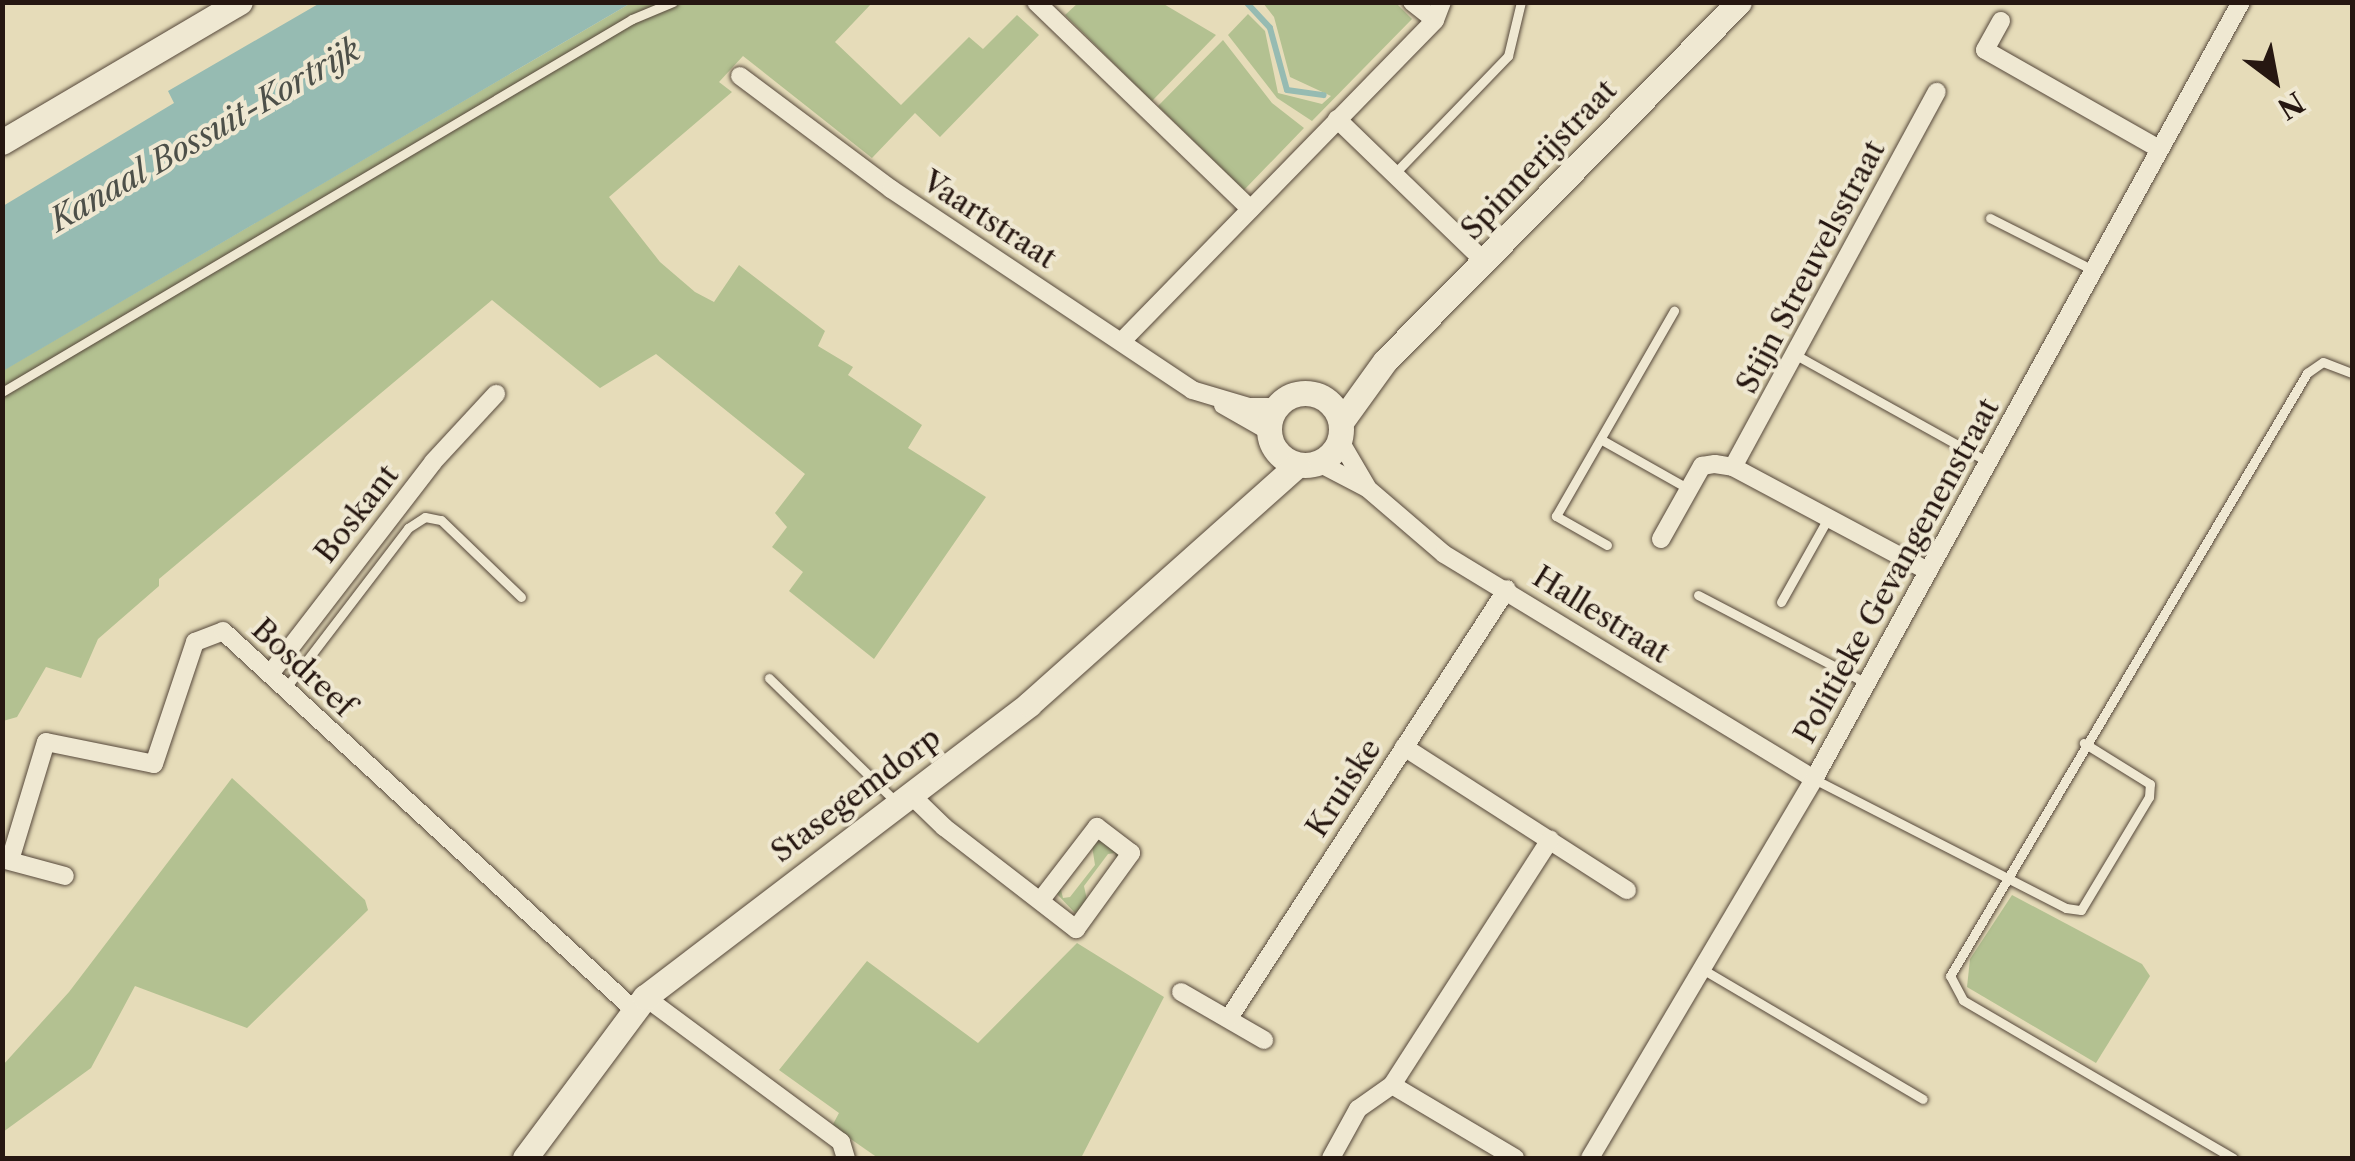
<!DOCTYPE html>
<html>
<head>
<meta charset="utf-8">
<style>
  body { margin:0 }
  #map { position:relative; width:2355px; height:1161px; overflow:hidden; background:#e6dcb9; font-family:"Libre Caslon Text",serif }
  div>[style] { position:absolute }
  .green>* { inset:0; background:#b3c191 }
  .water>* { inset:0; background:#96bbb2 }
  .stream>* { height:6px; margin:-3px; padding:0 3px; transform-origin:3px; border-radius:3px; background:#96bbb2 }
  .roads { filter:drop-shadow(0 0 2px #56483b) drop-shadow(0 0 2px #56483b) }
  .lane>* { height:9px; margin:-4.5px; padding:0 4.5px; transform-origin:4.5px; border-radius:4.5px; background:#efe8d2 }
  .street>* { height:18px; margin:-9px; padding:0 9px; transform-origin:9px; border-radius:9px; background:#efe8d2 }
  .secondary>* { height:25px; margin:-12.5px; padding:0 12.5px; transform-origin:12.5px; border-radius:12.5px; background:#efe8d2 }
  .secondary>.ring { margin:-12.5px; padding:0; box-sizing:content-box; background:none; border:25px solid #efe8d2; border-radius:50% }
  span { translate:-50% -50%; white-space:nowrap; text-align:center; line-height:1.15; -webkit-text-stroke:8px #efe8d2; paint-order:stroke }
  .street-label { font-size:30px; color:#261711 }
  .water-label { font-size:32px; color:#4d5049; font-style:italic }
  .frame { position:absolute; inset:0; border:5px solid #261711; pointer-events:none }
  .north { position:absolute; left:2225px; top:30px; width:100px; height:100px; -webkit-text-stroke:8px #efe8d2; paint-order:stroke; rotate:148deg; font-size:28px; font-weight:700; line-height:40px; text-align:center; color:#261711 }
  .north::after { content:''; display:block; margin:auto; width:35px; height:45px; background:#261711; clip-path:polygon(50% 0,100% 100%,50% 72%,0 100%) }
</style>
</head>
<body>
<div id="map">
  <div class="green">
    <i style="clip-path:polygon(631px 3px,872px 3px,835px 42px,901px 105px,969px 37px,983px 49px,1017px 15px,1039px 35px,940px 137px,915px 113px,872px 158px,743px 56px,719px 82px,732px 92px,609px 197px,660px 262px,695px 292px,714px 302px,739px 265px,825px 331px,818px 346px,853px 367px,848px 375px,922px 425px,908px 448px,986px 497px,874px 659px,789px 591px,803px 572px,772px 547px,787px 527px,775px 513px,805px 474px,656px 354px,600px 388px,492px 300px,159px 579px,159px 586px,98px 639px,81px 678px,46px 667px,17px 717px,3px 721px,2px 371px)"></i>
    <i style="clip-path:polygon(1078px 3px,1162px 3px,1216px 35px,1152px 101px,1065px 15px)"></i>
    <i style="clip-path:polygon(1263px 3px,1396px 3px,1412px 19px,1312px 121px,1277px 98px,1228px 35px,1248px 14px,1265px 31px,1278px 93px,1322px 104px,1331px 96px,1290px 77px,1274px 17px)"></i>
    <i style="clip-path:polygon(1223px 40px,1272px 103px,1304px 128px,1244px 190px,1158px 106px)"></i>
    <i style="clip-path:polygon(232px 778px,365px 900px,368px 910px,247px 1028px,135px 986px,91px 1068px,3px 1132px,3px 1065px,69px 992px)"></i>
    <i style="clip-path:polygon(1101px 837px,1123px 849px,1118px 865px,1115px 853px,1108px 854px,1084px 886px,1088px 905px,1075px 913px,1057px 894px,1060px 886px,1063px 898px,1070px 897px,1095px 865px,1092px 846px)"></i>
    <i style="clip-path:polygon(2012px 895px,2142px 964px,2150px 976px,2096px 1063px,1967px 987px,1970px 959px)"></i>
    <i style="clip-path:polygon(1077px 943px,1164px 997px,1081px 1158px,878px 1158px,832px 1126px,839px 1113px,779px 1070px,867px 961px,978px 1043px)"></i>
  </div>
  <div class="water">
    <i style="clip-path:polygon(320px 3px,631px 3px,3px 371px,3px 206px,174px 103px,168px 91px)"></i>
  </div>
  <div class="stream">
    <i style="left:1246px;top:2px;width:35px;rotate:47deg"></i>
    <i style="left:1270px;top:28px;width:64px;rotate:74.7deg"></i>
    <i style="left:1287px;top:90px;width:37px;rotate:8deg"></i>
  </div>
  <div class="roads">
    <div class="lane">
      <i style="left:1395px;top:173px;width:163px;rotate:-46deg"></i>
      <i style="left:1508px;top:56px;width:56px;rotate:-76.5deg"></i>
      <i style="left:1990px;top:218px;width:115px;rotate:26.8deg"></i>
      <i style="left:1796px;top:355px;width:220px;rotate:29.1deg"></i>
      <i style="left:2px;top:392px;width:732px;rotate:-30.63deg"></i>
      <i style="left:632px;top:19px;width:44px;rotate:-22.5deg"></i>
      <i style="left:1602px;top:440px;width:100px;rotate:29.4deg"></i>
      <i style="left:1607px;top:545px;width:59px;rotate:-150.4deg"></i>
      <i style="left:1556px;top:516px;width:237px;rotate:-60.1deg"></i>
      <i style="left:1698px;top:595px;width:190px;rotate:27.6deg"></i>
      <i style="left:1781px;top:602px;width:94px;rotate:-60.7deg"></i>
      <i style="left:769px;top:678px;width:177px;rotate:44.3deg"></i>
      <i style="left:285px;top:689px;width:203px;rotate:-52.6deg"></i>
      <i style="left:408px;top:528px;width:20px;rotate:-33deg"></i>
      <i style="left:425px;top:517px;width:16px;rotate:11deg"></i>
      <i style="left:441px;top:520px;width:111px;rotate:43.9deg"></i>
      <i style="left:1814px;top:779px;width:283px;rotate:27.1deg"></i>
      <i style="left:2066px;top:908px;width:15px;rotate:8deg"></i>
      <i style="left:2081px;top:910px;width:132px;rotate:-59deg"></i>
      <i style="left:2149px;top:797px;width:13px;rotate:-86deg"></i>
      <i style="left:2150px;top:784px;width:78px;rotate:-148.2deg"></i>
      <i style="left:1702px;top:969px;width:256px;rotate:30.5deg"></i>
      <i style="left:2233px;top:1158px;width:313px;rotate:-149.7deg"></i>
      <i style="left:1963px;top:1000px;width:27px;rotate:-118deg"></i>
      <i style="left:1950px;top:976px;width:701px;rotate:-59.37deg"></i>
      <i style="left:2307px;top:373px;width:19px;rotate:-35deg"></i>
      <i style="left:2323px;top:362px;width:31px;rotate:21deg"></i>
    </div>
    <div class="street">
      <i style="left:1036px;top:2px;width:298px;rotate:44deg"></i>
      <i style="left:1412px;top:2px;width:29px;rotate:38deg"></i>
      <i style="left:2001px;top:21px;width:33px;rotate:119deg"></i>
      <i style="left:1985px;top:50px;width:200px;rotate:29.6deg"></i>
      <i style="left:740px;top:76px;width:189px;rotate:36.8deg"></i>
      <i style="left:891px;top:189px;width:362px;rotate:33.7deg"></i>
      <i style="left:1192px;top:390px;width:59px;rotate:16.6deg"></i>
      <i style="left:1249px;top:407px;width:27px"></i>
      <i style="left:1337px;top:119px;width:206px;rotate:44deg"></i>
      <i style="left:1122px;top:341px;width:448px;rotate:-45.7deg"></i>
      <i style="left:1435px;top:20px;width:19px;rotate:-69deg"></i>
      <i style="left:1223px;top:405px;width:53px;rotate:29.5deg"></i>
      <i style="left:1340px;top:441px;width:53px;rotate:59.6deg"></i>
      <i style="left:1319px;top:463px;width:54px;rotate:27.5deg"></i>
      <i style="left:1367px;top:488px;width:101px;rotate:40.6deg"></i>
      <i style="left:1444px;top:554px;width:433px;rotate:31.3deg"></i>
      <i style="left:1733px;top:467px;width:427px;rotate:-61.5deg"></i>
      <i style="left:1661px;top:539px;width:84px;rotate:-60.7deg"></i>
      <i style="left:1702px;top:466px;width:13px;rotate:-9deg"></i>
      <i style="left:1715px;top:464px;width:18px;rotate:9deg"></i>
      <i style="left:1733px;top:467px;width:219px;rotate:28.1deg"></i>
      <i style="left:270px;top:674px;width:267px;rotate:-52.4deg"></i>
      <i style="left:433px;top:462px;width:93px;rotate:-47.2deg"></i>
      <i style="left:1404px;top:747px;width:265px;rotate:32.7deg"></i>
      <i style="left:911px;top:795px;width:46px;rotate:44.1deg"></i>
      <i style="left:944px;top:827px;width:167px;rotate:37.7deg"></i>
      <i style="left:1076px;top:929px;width:94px;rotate:-54.1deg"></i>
      <i style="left:1131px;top:853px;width:43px;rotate:-142.6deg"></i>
      <i style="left:1097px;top:827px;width:93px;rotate:127.6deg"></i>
      <i style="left:11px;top:857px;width:120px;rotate:-73.1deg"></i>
      <i style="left:46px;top:742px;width:110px;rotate:11.5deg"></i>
      <i style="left:154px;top:764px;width:129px;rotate:-71.4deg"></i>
      <i style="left:195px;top:642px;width:30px;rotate:-21deg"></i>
      <i style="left:223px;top:631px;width:559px;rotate:42.68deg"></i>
      <i style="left:2px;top:859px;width:65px;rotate:15.1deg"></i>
      <i style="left:1181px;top:992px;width:96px;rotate:30deg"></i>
      <i style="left:645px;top:997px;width:244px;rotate:36.5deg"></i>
      <i style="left:841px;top:1142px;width:17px;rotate:73deg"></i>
      <i style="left:1229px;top:1018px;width:511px;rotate:-57.06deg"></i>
      <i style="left:1392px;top:1085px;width:143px;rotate:30.7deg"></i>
      <i style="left:1331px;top:1158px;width:56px;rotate:-61.1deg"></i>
      <i style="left:1358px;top:1109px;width:42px;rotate:-35.2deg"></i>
      <i style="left:1392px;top:1085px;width:292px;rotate:-57.2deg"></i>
      <i style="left:1590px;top:1158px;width:440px;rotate:-59.4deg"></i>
      <i style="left:1814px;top:779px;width:887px;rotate:-61.21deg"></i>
    </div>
    <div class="secondary">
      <i style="left:2px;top:142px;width:276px;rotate:-30.5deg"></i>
      <i class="ring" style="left:1269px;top:393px;width:47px;height:47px"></i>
      <i style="left:1341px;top:422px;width:75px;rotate:-54.2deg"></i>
      <i style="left:1385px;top:361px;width:504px;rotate:-45.4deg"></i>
      <i style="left:525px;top:1158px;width:201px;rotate:-53.3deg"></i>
      <i style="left:645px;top:997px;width:483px;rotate:-37.3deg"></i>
      <i style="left:1029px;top:704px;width:359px;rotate:-41.7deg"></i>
    </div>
  </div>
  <div class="street-label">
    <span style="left:1539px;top:160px;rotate:-46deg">Spinnerijstraat</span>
    <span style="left:989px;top:220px;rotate:33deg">Vaartstraat</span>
    <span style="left:1811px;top:267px;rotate:-62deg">Stijn Streuvelsstraat</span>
    <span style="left:357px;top:514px;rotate:-52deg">Boskant</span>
    <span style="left:1897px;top:571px;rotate:-61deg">Politieke Gevangenenstraat</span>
    <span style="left:1601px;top:615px;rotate:32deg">Hallestraat</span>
    <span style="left:303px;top:668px;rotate:43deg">Bosdreef</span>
    <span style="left:1344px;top:788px;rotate:-57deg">Kruiske</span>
    <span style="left:856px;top:795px;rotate:-37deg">Stasegemdorp</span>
  </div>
  <div class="water-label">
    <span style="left:205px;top:135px;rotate:-30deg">Kanaal Bossuit-Kortrijk</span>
  </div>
  <div class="frame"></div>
  <div class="north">N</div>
</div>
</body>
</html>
